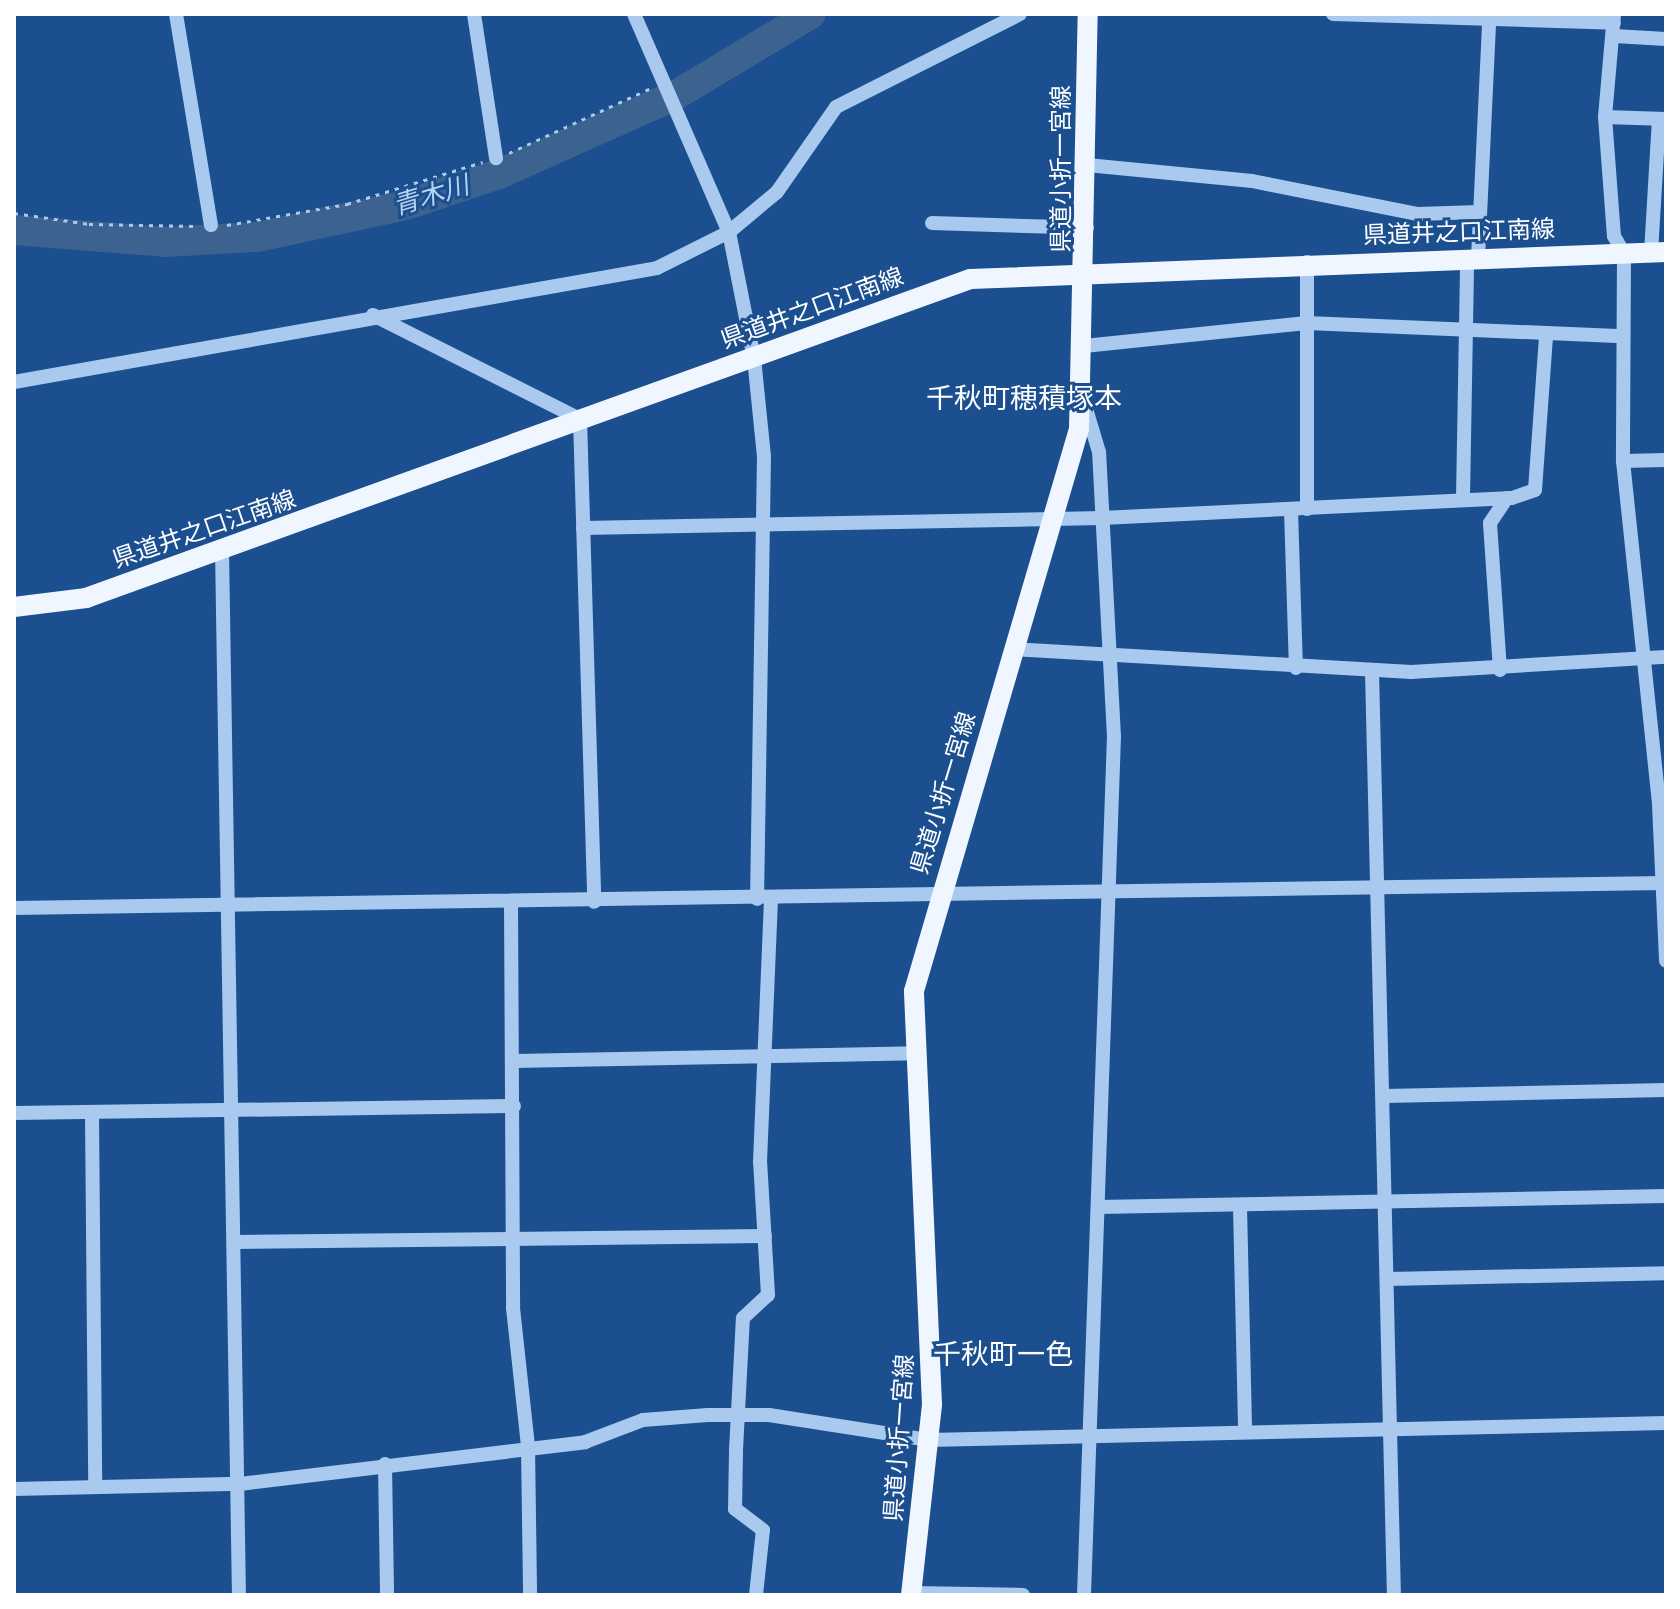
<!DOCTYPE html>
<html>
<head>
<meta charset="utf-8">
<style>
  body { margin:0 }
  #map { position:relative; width:1680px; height:1609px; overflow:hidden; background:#1b4f8f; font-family:Poppins,"Noto Sans JP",sans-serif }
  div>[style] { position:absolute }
  .river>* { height:30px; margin:-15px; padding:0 15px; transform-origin:15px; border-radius:15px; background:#3c6290 }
  .path>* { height:3px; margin-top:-1.5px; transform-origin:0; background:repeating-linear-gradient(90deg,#a9c9ee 0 4px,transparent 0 10px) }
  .minor>* { height:14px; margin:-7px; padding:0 7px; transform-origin:7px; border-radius:7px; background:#a9c9ee }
  .major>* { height:20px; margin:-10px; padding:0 10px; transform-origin:10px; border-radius:10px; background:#f0f6ff }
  span { translate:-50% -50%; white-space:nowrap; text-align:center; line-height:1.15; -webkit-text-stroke:6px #1b4f8f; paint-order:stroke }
  .street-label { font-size:24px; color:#fff }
  .water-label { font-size:26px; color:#b5d3f5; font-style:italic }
  .quarter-label { font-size:28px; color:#fff }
  .frame { position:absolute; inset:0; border:16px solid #fff; pointer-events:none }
</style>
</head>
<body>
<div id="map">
  <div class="river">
    <i style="left:14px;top:230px;width:151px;rotate:4.5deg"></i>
    <i style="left:165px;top:242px;width:92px;rotate:-3.1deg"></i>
    <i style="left:257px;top:237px;width:152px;rotate:-12.1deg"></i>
    <i style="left:406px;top:205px;width:98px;rotate:-18.4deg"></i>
    <i style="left:499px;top:174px;width:194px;rotate:-24.1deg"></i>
    <i style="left:676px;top:95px;width:157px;rotate:-31deg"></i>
  </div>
  <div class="path">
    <i style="left:509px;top:153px;width:156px;rotate:-24.6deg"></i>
    <i style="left:14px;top:213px;width:76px;rotate:8.3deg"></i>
    <i style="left:89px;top:224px;width:106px;rotate:1.1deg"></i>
    <i style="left:227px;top:225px;width:122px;rotate:-9.9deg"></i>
    <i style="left:347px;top:204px;width:142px;rotate:-17.2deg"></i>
  </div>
  <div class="minor">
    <i style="left:176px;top:14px;width:214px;rotate:80.6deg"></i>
    <i style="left:474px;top:14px;width:146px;rotate:81.3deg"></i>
    <i style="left:634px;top:14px;width:238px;rotate:66.5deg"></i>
    <i style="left:729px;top:232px;width:128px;rotate:78.8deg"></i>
    <i style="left:754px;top:358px;width:99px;rotate:84.2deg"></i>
    <i style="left:764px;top:456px;width:443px;rotate:90.9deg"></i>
    <i style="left:1333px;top:14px;width:281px;rotate:1.8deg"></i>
    <i style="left:1614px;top:14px;width:103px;rotate:95deg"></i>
    <i style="left:1605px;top:117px;width:119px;rotate:85.7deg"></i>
    <i style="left:1614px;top:236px;width:21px;rotate:61deg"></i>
    <i style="left:1624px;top:254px;width:207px;rotate:90.3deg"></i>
    <i style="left:1623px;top:461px;width:346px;rotate:84deg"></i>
    <i style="left:1659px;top:805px;width:156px;rotate:87.4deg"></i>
    <i style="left:1614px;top:36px;width:52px;rotate:3.3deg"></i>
    <i style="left:1605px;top:117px;width:61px;rotate:1.9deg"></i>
    <i style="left:1087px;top:165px;width:166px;rotate:5.5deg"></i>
    <i style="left:1252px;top:181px;width:168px;rotate:11.3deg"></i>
    <i style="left:1417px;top:214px;width:62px;rotate:-1.8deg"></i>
    <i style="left:932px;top:223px;width:155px;rotate:1.8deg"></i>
    <i style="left:1651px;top:253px;width:134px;rotate:-86.6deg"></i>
    <i style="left:1478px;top:258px;width:237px;rotate:-87.3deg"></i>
    <i style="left:1307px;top:262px;width:247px;rotate:90deg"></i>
    <i style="left:373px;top:315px;width:232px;rotate:26.7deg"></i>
    <i style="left:580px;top:419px;width:483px;rotate:88.3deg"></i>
    <i style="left:1084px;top:346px;width:224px;rotate:-5.9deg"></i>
    <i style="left:1307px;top:323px;width:316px;rotate:2.4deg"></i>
    <i style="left:14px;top:382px;width:653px;rotate:-10.05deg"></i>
    <i style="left:657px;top:268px;width:80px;rotate:-26.6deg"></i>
    <i style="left:729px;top:232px;width:62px;rotate:-39.8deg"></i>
    <i style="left:777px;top:192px;width:103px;rotate:-55.2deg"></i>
    <i style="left:836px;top:107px;width:206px;rotate:-26.8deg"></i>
    <i style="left:1623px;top:461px;width:43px;rotate:-1.3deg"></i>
    <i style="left:1463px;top:498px;width:240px;rotate:-89deg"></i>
    <i style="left:1291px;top:510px;width:158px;rotate:88.2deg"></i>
    <i style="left:583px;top:528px;width:519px;rotate:-1.1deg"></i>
    <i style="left:1102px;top:518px;width:410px;rotate:-2.8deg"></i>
    <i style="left:1512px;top:498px;width:24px;rotate:-19deg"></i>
    <i style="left:1535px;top:490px;width:153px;rotate:-85.9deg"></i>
    <i style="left:222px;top:550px;width:1045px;rotate:89.07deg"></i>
    <i style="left:1013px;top:649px;width:399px;rotate:3.3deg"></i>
    <i style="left:1411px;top:672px;width:255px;rotate:-3.4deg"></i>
    <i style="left:1500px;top:670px;width:147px;rotate:-93.9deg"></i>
    <i style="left:1490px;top:523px;width:30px;rotate:-56deg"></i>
    <i style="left:1372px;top:671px;width:924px;rotate:88.64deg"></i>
    <i style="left:511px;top:903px;width:405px;rotate:89.7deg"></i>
    <i style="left:513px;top:1308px;width:139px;rotate:83.8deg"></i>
    <i style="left:528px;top:1446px;width:149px;rotate:89.2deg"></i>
    <i style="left:14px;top:908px;width:1652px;rotate:-0.87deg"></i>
    <i style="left:514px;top:1061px;width:403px;rotate:-1.1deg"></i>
    <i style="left:1385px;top:1096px;width:281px;rotate:-1.2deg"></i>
    <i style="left:14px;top:1113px;width:500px;rotate:-0.8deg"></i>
    <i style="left:92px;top:1114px;width:371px;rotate:89.5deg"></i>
    <i style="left:1240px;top:1206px;width:225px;rotate:88.7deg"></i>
    <i style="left:1098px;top:1207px;width:568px;rotate:-1.11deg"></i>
    <i style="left:237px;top:1242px;width:528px;rotate:-0.65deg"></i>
    <i style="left:1388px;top:1279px;width:278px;rotate:-1.2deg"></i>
    <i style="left:385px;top:1464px;width:131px;rotate:89.1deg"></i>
    <i style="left:14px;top:1489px;width:226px;rotate:-1.3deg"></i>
    <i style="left:240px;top:1484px;width:348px;rotate:-6.9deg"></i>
    <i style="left:585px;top:1442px;width:62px;rotate:-20.8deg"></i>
    <i style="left:643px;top:1420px;width:65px;rotate:-4.4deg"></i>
    <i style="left:708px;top:1415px;width:61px"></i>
    <i style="left:769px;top:1415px;width:161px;rotate:8.9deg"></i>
    <i style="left:928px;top:1440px;width:738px;rotate:-1.32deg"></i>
    <i style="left:911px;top:1593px;width:112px;rotate:1deg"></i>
    <i style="left:756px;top:1595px;width:65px;rotate:-83.9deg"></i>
    <i style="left:763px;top:1530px;width:35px;rotate:-143deg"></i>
    <i style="left:735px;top:1509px;width:59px;rotate:-89deg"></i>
    <i style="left:736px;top:1450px;width:132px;rotate:-87deg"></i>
    <i style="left:743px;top:1318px;width:34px;rotate:-43deg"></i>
    <i style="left:768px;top:1295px;width:133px;rotate:-93.4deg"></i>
    <i style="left:760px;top:1162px;width:263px;rotate:-87.6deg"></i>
    <i style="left:1084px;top:1595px;width:859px;rotate:-88deg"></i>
    <i style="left:1114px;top:737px;width:285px;rotate:-93deg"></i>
    <i style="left:1099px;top:452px;width:52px;rotate:-106.7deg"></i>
  </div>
  <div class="major">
    <i style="left:14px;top:607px;width:73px;rotate:-7.1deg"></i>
    <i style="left:86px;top:598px;width:940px;rotate:-19.84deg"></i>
    <i style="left:970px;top:279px;width:697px;rotate:-2.22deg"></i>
    <i style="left:911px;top:1595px;width:191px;rotate:-83.7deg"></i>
    <i style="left:932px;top:1405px;width:414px;rotate:-92.5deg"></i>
    <i style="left:914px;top:991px;width:586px;rotate:-73.64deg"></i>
    <i style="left:1079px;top:429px;width:415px;rotate:-88.8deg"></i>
  </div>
  <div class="street-label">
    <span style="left:1061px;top:169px;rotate:-90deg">県道小折一宮線</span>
    <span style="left:1459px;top:232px;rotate:-2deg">県道井之口江南線</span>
    <span style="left:812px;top:308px;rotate:-20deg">県道井之口江南線</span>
    <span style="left:204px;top:529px;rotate:-19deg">県道井之口江南線</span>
    <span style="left:943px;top:793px;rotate:-73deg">県道小折一宮線</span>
    <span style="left:899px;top:1438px;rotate:-86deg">県道小折一宮線</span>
  </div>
  <div class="water-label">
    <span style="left:431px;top:196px;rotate:-17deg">青木川</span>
  </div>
  <div class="quarter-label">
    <span style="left:1024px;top:399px">千秋町穂積塚本</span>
    <span style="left:1003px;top:1355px">千秋町一色</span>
  </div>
  <div class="frame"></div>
</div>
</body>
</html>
